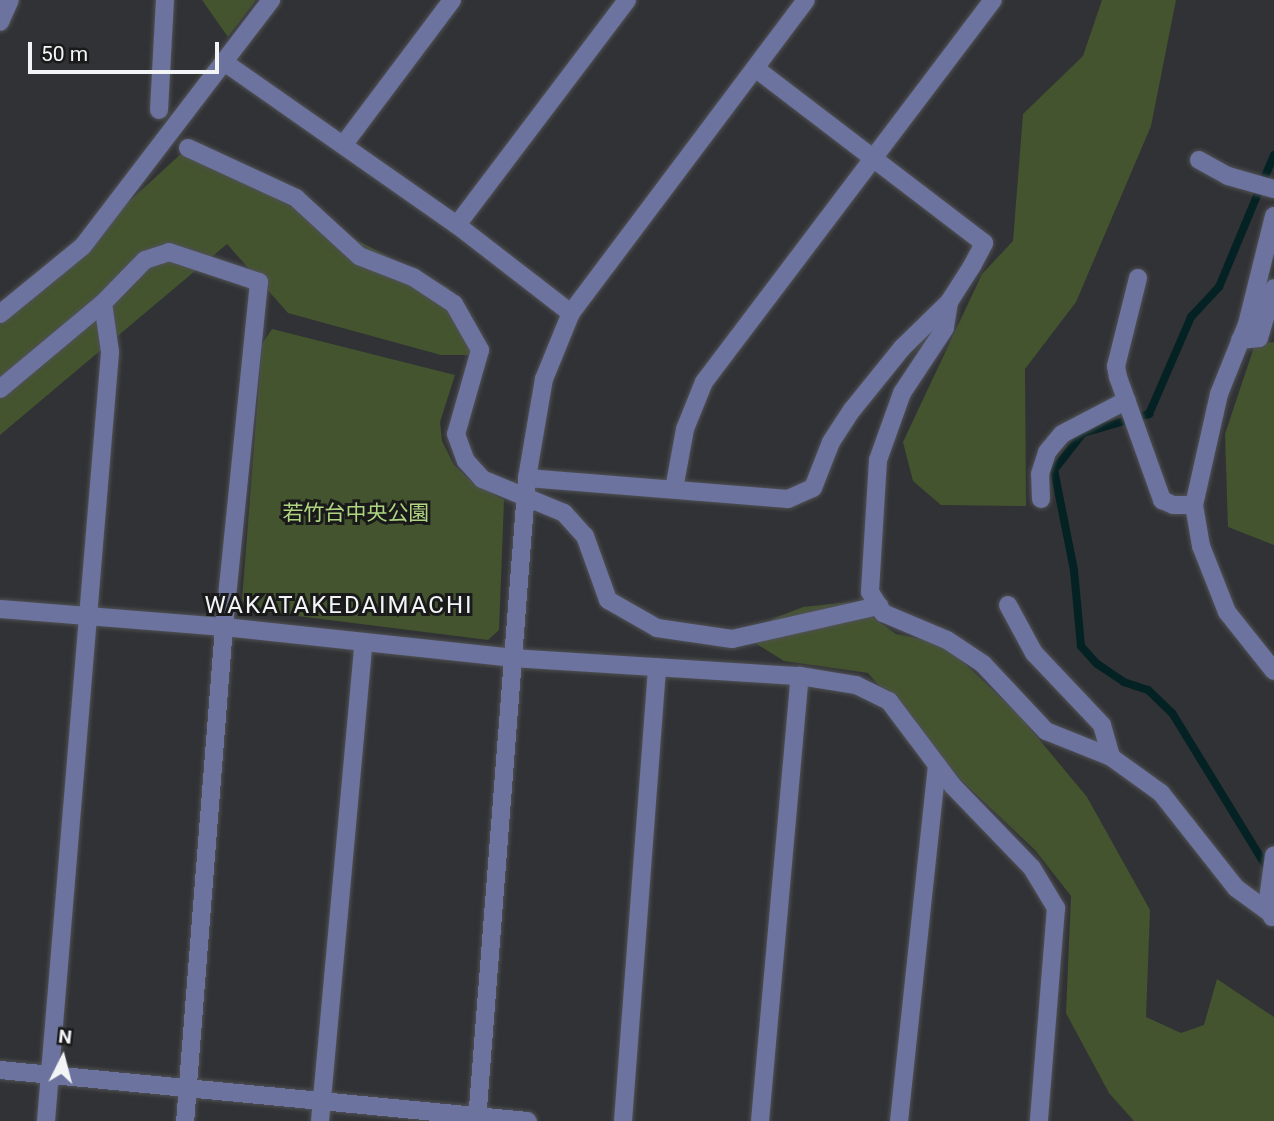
<!DOCTYPE html>
<html>
<head>
<meta charset="utf-8">
<style>
  body { margin:0 }
  #map { position:relative; width:1274px; height:1121px; overflow:hidden; background:#313235; font-family:Roboto,"Noto Sans JP",sans-serif }
  div>[style] { position:absolute }
  .green>* { inset:0; background:#44542e }
  .stream>* { height:8px; margin:-4px; padding:0 4px; transform-origin:4px; border-radius:4px; background:#042223 }
  .roads { filter:drop-shadow(0 0 2px #505154) drop-shadow(0 0 2px #505154) }
  .minor>* { height:18px; margin:-9px; padding:0 9px; transform-origin:9px; border-radius:9px; background:#6c739e }
  span { translate:-50% -50%; white-space:nowrap; text-align:center; line-height:1.15; -webkit-text-stroke:6px #1a1a1b; paint-order:stroke }
  .park-label { font-size:21px; color:#b0d580 }
  .quarter-label { font-size:24px; color:#f3f4f6; letter-spacing:2px }
  .north { position:absolute; left:28px; top:1023px; width:70px; height:70px; -webkit-text-stroke:5px #1a1a1b; paint-order:stroke; rotate:6deg; font-size:19px; font-weight:700; line-height:28px; text-align:center; color:#f3f4f6 }
  .north::after { content:''; display:block; margin:auto; width:24px; height:32px; background:#f3f4f6; clip-path:polygon(50% 0,100% 100%,50% 72%,0 100%) }
  .scale { position:absolute; left:28px; top:42px; width:191px; height:32px; box-sizing:border-box; border:4px solid #f3f4f6; border-top:0; padding-left:9px; font-size:21px; line-height:24px; white-space:nowrap; color:#f3f4f6; -webkit-text-stroke:5px #1a1a1b; paint-order:stroke }
</style>
</head>
<body>
<div id="map">
  <div class="green">
    <i style="clip-path:polygon(202px 0,256px 0,228px 37px)"></i>
    <i style="clip-path:polygon(1102px 0,1176px 0,1151px 126px,1076px 302px,1025px 369px,1026px 506px,941px 505px,913px 481px,903px 442px,982px 274px,1013px 241px,1023px 114px,1083px 56px)"></i>
    <i style="clip-path:polygon(184px 151px,449px 288px,477px 355px,441px 355px,288px 313px,227px 244px,0 435px,0 320px)"></i>
    <i style="clip-path:polygon(272px 329px,455px 375px,440px 422px,442px 441px,454px 465px,473px 483px,504px 500px,499px 630px,488px 640px,250px 610px,242px 600px,262px 344px)"></i>
    <i style="clip-path:polygon(1274px 342px,1274px 545px,1228px 527px,1225px 434px,1255px 344px)"></i>
    <i style="clip-path:polygon(851px 602px,896px 634px,944px 644px,1018px 714px,1087px 797px,1150px 910px,1146px 1017px,1181px 1033px,1204px 1025px,1217px 979px,1274px 1017px,1274px 1121px,1134px 1121px,1109px 1093px,1066px 1013px,1071px 896px,1035px 850px,962px 781px,868px 673px,784px 661px,755px 643px,772px 619px,803px 607px)"></i>
  </div>
  <div class="stream">
    <i style="left:1269px;top:871px;width:185px;rotate:-121.5deg"></i>
    <i style="left:1172px;top:713px;width:33px;rotate:-136deg"></i>
    <i style="left:1148px;top:690px;width:25px;rotate:-162deg"></i>
    <i style="left:1124px;top:682px;width:32px;rotate:-146deg"></i>
    <i style="left:1097px;top:664px;width:24px;rotate:-132deg"></i>
    <i style="left:1081px;top:646px;width:76px;rotate:-95.3deg"></i>
    <i style="left:1074px;top:570px;width:102px;rotate:-101.3deg"></i>
    <i style="left:1054px;top:470px;width:47px;rotate:-51.9deg"></i>
    <i style="left:1083px;top:433px;width:69px;rotate:-16.1deg"></i>
    <i style="left:1149px;top:414px;width:106px;rotate:-66.6deg"></i>
    <i style="left:1191px;top:317px;width:41px;rotate:-47deg"></i>
    <i style="left:1219px;top:287px;width:143px;rotate:-67.4deg"></i>
  </div>
  <div class="roads">
    <div class="minor">
      <i style="left:0;top:22px;width:24px;rotate:-66deg"></i>
      <i style="left:224px;top:62px;width:284px;rotate:35deg"></i>
      <i style="left:457px;top:225px;width:144px;rotate:37.7deg"></i>
      <i style="left:159px;top:110px;width:110px;rotate:-86.9deg"></i>
      <i style="left:344px;top:144px;width:180px;rotate:-53.1deg"></i>
      <i style="left:188px;top:148px;width:119px;rotate:24.8deg"></i>
      <i style="left:296px;top:198px;width:86px;rotate:42.6deg"></i>
      <i style="left:359px;top:256px;width:58px;rotate:21.3deg"></i>
      <i style="left:413px;top:277px;width:49px;rotate:33.4deg"></i>
      <i style="left:454px;top:304px;width:53px;rotate:60.5deg"></i>
      <i style="left:480px;top:350px;width:87px;rotate:105.9deg"></i>
      <i style="left:456px;top:434px;width:29px;rotate:70deg"></i>
      <i style="left:466px;top:461px;width:24px;rotate:48deg"></i>
      <i style="left:482px;top:479px;width:89px;rotate:22.5deg"></i>
      <i style="left:564px;top:513px;width:31px;rotate:48deg"></i>
      <i style="left:585px;top:536px;width:68px;rotate:70.2deg"></i>
      <i style="left:608px;top:600px;width:56px;rotate:29.7deg"></i>
      <i style="left:657px;top:628px;width:76px;rotate:8.3deg"></i>
      <i style="left:732px;top:639px;width:151px;rotate:-12.7deg"></i>
      <i style="left:1199px;top:160px;width:33px;rotate:29deg"></i>
      <i style="left:1228px;top:176px;width:48px;rotate:15.8deg"></i>
      <i style="left:1274px;top:216px;width:111px;rotate:104deg"></i>
      <i style="left:1247px;top:324px;width:75px;rotate:111.8deg"></i>
      <i style="left:1219px;top:394px;width:114px;rotate:102.7deg"></i>
      <i style="left:1194px;top:505px;width:42px;rotate:80.3deg"></i>
      <i style="left:1201px;top:546px;width:71px;rotate:68.5deg"></i>
      <i style="left:1227px;top:612px;width:75px;rotate:51.5deg"></i>
      <i style="left:457px;top:225px;width:282px;rotate:-52.9deg"></i>
      <i style="left:1138px;top:278px;width:91px;rotate:104deg"></i>
      <i style="left:1116px;top:366px;width:11px;rotate:80deg"></i>
      <i style="left:1118px;top:377px;width:131px;rotate:70.3deg"></i>
      <i style="left:1162px;top:500px;width:12px;rotate:24deg"></i>
      <i style="left:1173px;top:505px;width:21px"></i>
      <i style="left:949px;top:302px;width:26px;rotate:99deg"></i>
      <i style="left:945px;top:328px;width:78px;rotate:123.5deg"></i>
      <i style="left:902px;top:393px;width:71px;rotate:109.7deg"></i>
      <i style="left:878px;top:460px;width:132px;rotate:93.5deg"></i>
      <i style="left:870px;top:592px;width:25px;rotate:58deg"></i>
      <i style="left:883px;top:613px;width:69px;rotate:22.9deg"></i>
      <i style="left:947px;top:640px;width:43px;rotate:33.7deg"></i>
      <i style="left:983px;top:664px;width:92px;rotate:46.8deg"></i>
      <i style="left:1046px;top:731px;width:70px;rotate:21.8deg"></i>
      <i style="left:1111px;top:757px;width:62px;rotate:35.8deg"></i>
      <i style="left:1161px;top:793px;width:121px;rotate:51.7deg"></i>
      <i style="left:1236px;top:888px;width:42px;rotate:36.3deg"></i>
      <i style="left:0;top:314px;width:107px;rotate:-39.3deg"></i>
      <i style="left:83px;top:246px;width:310px;rotate:-52.6deg"></i>
      <i style="left:1240px;top:340px;width:19px;rotate:-6deg"></i>
      <i style="left:1259px;top:338px;width:52px;rotate:-73.3deg"></i>
      <i style="left:0;top:389px;width:134px;rotate:-39.9deg"></i>
      <i style="left:103px;top:303px;width:60px;rotate:-45.7deg"></i>
      <i style="left:145px;top:260px;width:25px;rotate:-18deg"></i>
      <i style="left:169px;top:252px;width:95px;rotate:18.4deg"></i>
      <i style="left:259px;top:282px;width:347px;rotate:95.8deg"></i>
      <i style="left:224px;top:627px;width:496px;rotate:94.5deg"></i>
      <i style="left:527px;top:478px;width:262px;rotate:4.6deg"></i>
      <i style="left:788px;top:499px;width:27px;rotate:-24deg"></i>
      <i style="left:813px;top:488px;width:49px;rotate:-68.6deg"></i>
      <i style="left:831px;top:442px;width:38px;rotate:-57deg"></i>
      <i style="left:852px;top:410px;width:80px;rotate:-51.1deg"></i>
      <i style="left:902px;top:348px;width:66px;rotate:-44.4deg"></i>
      <i style="left:949px;top:302px;width:43px;rotate:-57.4deg"></i>
      <i style="left:972px;top:266px;width:26px;rotate:-62deg"></i>
      <i style="left:984px;top:243px;width:288px;rotate:-142.6deg"></i>
      <i style="left:674px;top:489px;width:61px;rotate:-79.6deg"></i>
      <i style="left:685px;top:429px;width:51px;rotate:-68deg"></i>
      <i style="left:704px;top:382px;width:479px;rotate:-52.9deg"></i>
      <i style="left:1041px;top:499px;width:25px;rotate:-92deg"></i>
      <i style="left:1040px;top:474px;width:23px;rotate:-72deg"></i>
      <i style="left:1047px;top:452px;width:23px;rotate:-50deg"></i>
      <i style="left:1062px;top:434px;width:73px;rotate:-27.6deg"></i>
      <i style="left:1008px;top:605px;width:55px;rotate:61.6deg"></i>
      <i style="left:1034px;top:653px;width:99px;rotate:46.6deg"></i>
      <i style="left:1102px;top:725px;width:33px;rotate:74deg"></i>
      <i style="left:0;top:609px;width:225px;rotate:4.6deg"></i>
      <i style="left:224px;top:627px;width:290px;rotate:6.1deg"></i>
      <i style="left:512px;top:658px;width:289px;rotate:3.6deg"></i>
      <i style="left:800px;top:676px;width:57px;rotate:9.1deg"></i>
      <i style="left:856px;top:685px;width:37px;rotate:26deg"></i>
      <i style="left:889px;top:701px;width:105px;rotate:53.1deg"></i>
      <i style="left:952px;top:785px;width:115px;rotate:46.1deg"></i>
      <i style="left:1032px;top:868px;width:47px;rotate:59deg"></i>
      <i style="left:1056px;top:908px;width:214px;rotate:94.6deg"></i>
      <i style="left:1272px;top:917px;width:18px;rotate:-103deg"></i>
      <i style="left:1268px;top:899px;width:44px;rotate:-82.2deg"></i>
      <i style="left:0;top:1070px;width:530px;rotate:5.52deg"></i>
      <i style="left:46px;top:1121px;width:772px;rotate:-85.24deg"></i>
      <i style="left:110px;top:352px;width:49px;rotate:-98.1deg"></i>
      <i style="left:320px;top:1121px;width:481px;rotate:-84.8deg"></i>
      <i style="left:477px;top:1121px;width:645px;rotate:-85.55deg"></i>
      <i style="left:527px;top:478px;width:100px;rotate:-80.3deg"></i>
      <i style="left:544px;top:379px;width:71px;rotate:-67.8deg"></i>
      <i style="left:571px;top:313px;width:391px;rotate:-53.1deg"></i>
      <i style="left:623px;top:1121px;width:455px;rotate:-85.7deg"></i>
      <i style="left:760px;top:1121px;width:447px;rotate:-84.9deg"></i>
      <i style="left:899px;top:1121px;width:358px;rotate:-83.9deg"></i>
    </div>
  </div>
  <div class="park-label">
    <span style="left:356px;top:513px">若竹台中央公園</span>
  </div>
  <div class="quarter-label">
    <span style="left:339px;top:606px">WAKATAKEDAIMACHI</span>
  </div>
  <div class="north">N</div>
  <div class="scale">50 m</div>
</div>
</body>
</html>
